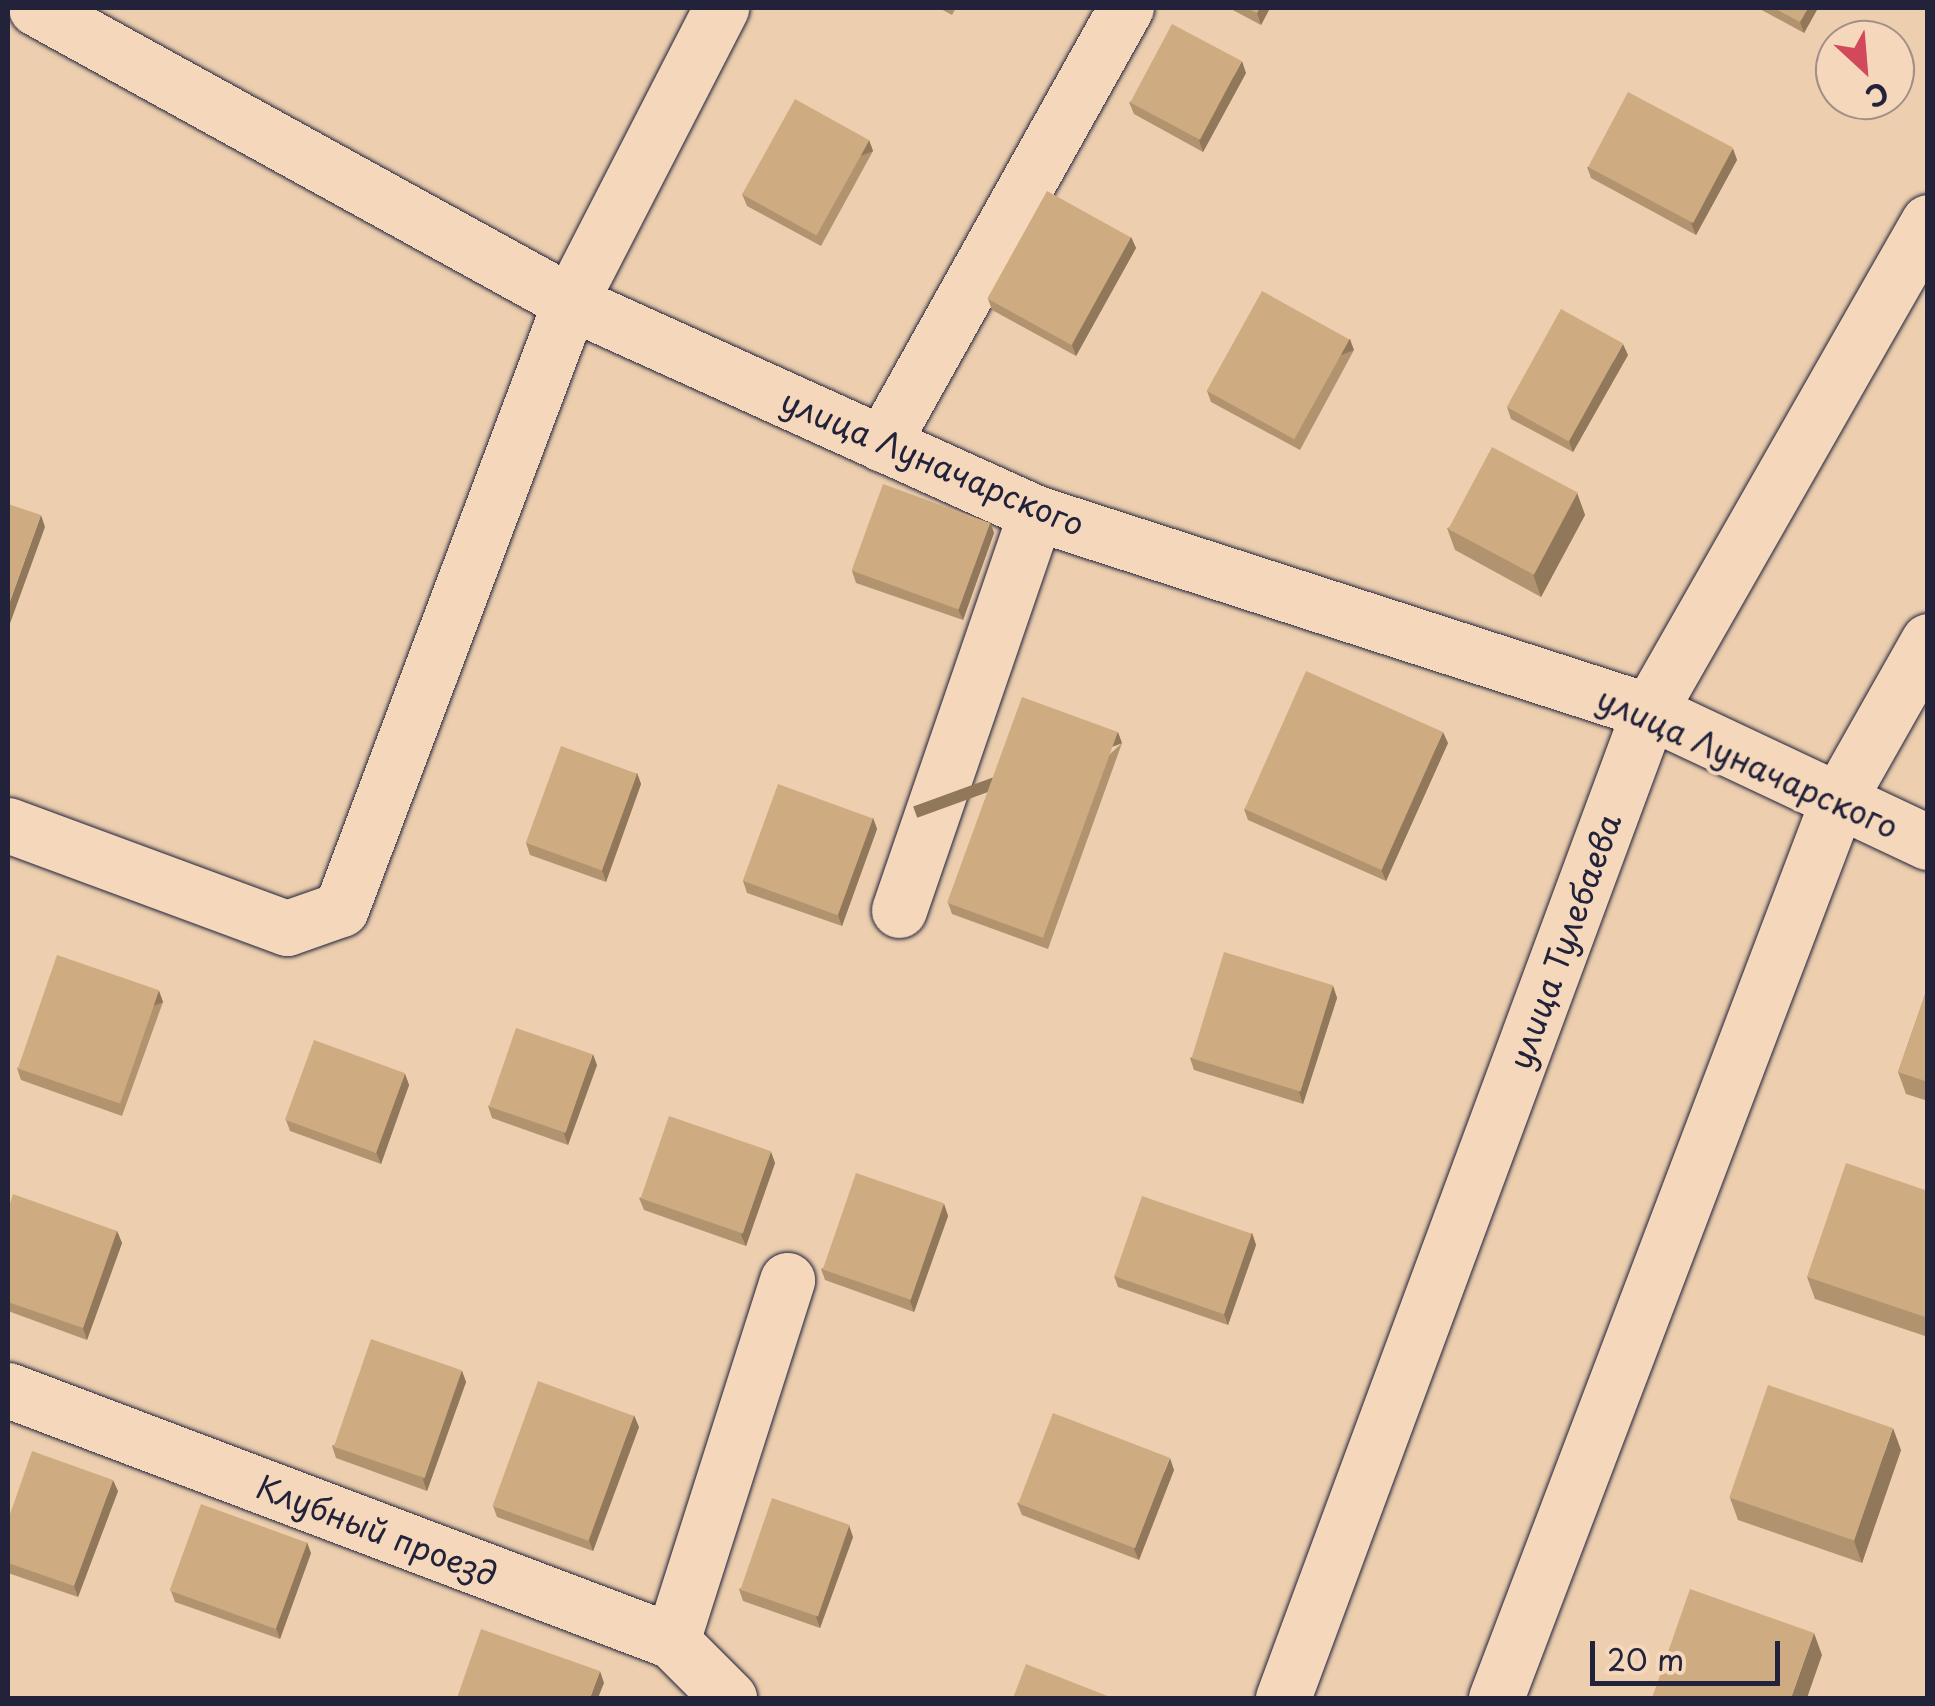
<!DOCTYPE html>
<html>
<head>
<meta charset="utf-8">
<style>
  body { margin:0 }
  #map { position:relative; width:1935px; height:1706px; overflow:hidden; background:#edcfaf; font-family:"Playpen Sans",sans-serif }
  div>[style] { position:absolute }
  .roads { filter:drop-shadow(0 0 2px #22223b) drop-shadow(0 0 2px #22223b) }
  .minor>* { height:55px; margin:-27.5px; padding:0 27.5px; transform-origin:27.5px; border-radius:27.5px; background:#f5d8bb }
  .wall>* { inset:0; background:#b2936f }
  .shaded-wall>* { inset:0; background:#91785a; transform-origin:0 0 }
  .building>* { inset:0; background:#cfab81; transform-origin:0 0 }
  span { translate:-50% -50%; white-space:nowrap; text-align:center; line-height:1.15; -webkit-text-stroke:8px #f5d8bb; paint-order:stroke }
  .street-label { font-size:32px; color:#22223b }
  .frame { position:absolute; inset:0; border:10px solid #22223b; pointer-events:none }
  .north { position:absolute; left:1815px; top:20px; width:100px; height:100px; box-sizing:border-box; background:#f5d8bb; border:2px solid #a18f88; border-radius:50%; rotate:154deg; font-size:28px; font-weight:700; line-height:40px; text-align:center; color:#22223b }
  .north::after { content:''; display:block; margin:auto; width:35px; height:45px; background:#d1495b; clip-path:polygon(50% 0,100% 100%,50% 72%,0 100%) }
  .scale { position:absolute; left:1590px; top:1641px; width:190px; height:45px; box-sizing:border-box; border:5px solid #22223b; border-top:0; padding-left:12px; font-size:30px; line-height:35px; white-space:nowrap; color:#22223b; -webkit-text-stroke:8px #f5d8bb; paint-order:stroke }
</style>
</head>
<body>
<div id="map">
  <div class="roads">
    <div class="minor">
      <i style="left:36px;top:8px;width:610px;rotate:28.84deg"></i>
      <i style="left:570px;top:302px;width:512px;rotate:24.36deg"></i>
      <i style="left:1036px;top:513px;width:644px;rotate:17.9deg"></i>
      <i style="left:1649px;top:711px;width:308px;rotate:25.2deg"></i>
      <i style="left:882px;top:444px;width:500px;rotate:-60.8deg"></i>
      <i style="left:8px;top:825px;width:297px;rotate:20.3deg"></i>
      <i style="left:287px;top:928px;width:57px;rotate:-19.4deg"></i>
      <i style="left:341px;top:909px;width:649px;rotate:-69.33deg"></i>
      <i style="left:570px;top:302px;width:331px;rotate:-62.8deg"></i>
      <i style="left:899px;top:910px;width:420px;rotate:-71deg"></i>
      <i style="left:8px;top:1390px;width:710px;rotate:20.71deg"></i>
      <i style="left:672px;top:1641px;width:81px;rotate:45deg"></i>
      <i style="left:672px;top:1641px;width:379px;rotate:-72.3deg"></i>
      <i style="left:1283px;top:1698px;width:1053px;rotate:-69.65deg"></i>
      <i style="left:1649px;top:711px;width:563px;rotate:-60.29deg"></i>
      <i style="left:1496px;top:1698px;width:959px;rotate:-69.16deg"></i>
      <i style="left:1837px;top:802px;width:185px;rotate:-60.5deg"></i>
    </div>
  </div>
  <div class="wall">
    <i style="clip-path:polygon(939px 8px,956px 8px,952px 15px)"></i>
    <i style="clip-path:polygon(1229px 8px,1270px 8px,1261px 25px)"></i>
    <i style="clip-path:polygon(1758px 8px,1818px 8px,1804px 33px)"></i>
    <i style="clip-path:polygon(1246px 73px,1203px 152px,1134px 114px,1129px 102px)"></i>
    <i style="clip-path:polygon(869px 140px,873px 151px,821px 246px,747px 206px,742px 194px)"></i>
    <i style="clip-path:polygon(1733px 149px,1737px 160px,1696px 235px,1591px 178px,1587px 167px)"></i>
    <i style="clip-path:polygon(1131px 237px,1136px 248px,1076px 356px,992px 310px,988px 299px)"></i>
    <i style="clip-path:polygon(1354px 350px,1300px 450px,1211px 402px,1207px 391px)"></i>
    <i style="clip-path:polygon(1628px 355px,1573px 452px,1511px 419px,1507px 407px)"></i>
    <i style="clip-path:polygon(1577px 493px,1585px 515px,1541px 597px,1455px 550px,1447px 528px)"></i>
    <i style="clip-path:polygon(990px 522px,994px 533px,963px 620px,856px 583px,852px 571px)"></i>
    <i style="clip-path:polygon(1122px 743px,1048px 949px,952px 914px,948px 903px)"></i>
    <i style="clip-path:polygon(1448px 743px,1386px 881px,1248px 820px,1244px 809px)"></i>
    <i style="clip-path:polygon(637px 773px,641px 784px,606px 882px,530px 855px,526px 843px)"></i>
    <i style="clip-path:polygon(873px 818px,877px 829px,842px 926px,747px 893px,743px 881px)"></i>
    <i style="clip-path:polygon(1333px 986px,1337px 998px,1303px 1104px,1194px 1070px,1190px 1058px)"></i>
    <i style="clip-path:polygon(1928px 986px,1928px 1101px,1906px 1094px,1898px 1072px)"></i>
    <i style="clip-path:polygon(159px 991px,163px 1002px,122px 1116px,21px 1080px,17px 1068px)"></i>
    <i style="clip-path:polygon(597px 1065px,568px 1145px,492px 1118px,488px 1106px)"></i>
    <i style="clip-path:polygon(405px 1074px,409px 1085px,381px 1164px,290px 1131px,286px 1120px)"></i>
    <i style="clip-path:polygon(771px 1152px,775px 1163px,746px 1246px,644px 1210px,639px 1198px)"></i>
    <i style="clip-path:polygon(1928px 1191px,1928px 1337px,1815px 1299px,1807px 1277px)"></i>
    <i style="clip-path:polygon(944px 1204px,948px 1216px,914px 1312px,825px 1280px,821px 1269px)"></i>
    <i style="clip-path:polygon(8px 1210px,117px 1231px,122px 1243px,87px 1340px,8px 1311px)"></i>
    <i style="clip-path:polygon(1252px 1233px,1256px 1245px,1228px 1325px,1118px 1287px,1114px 1276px)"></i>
    <i style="clip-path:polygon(462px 1371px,466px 1382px,427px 1491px,336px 1458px,332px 1446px)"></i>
    <i style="clip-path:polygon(639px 1427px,593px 1551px,497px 1517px,493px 1506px)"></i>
    <i style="clip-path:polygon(1901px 1450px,1862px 1563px,1738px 1520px,1730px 1498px)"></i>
    <i style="clip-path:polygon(1174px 1470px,1139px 1560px,1022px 1515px,1017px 1503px)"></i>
    <i style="clip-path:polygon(118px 1491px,78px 1597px,8px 1573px,8px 1520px)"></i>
    <i style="clip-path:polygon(853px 1537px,820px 1628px,743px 1601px,739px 1589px)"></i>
    <i style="clip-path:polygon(311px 1553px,280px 1639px,175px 1602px,171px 1591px)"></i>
  </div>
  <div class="shaded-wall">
    <i style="clip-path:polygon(1260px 8px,1270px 8px,1261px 25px,1257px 13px)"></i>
    <i style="clip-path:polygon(1808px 8px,1818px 8px,1804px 33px,1800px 22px)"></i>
    <i style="clip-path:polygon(1242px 61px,1246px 73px,1203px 152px,1199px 140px)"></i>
    <i style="left:869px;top:140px;width:12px;height:108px;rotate:70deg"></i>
    <i style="clip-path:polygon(1733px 149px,1737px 160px,1696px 235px,1691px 223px)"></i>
    <i style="clip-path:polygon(1131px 237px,1136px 248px,1076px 356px,1072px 345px)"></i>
    <i style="left:1350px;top:339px;width:12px;height:114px;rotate:70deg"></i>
    <i style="clip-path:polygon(1623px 344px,1628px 355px,1573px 452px,1569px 441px)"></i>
    <i style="clip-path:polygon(1577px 493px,1585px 515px,1541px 597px,1533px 574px)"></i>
    <i style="clip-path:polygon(41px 515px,45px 527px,8px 629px,8px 607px)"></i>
    <i style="clip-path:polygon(990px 522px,994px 533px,963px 620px,958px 609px)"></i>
    <i style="left:1118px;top:732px;width:12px;height:218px;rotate:70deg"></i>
    <i style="clip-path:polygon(1443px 732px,1448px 743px,1386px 881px,1381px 869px)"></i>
    <i style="clip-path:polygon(637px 773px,641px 784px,606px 882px,602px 870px)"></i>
    <i style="clip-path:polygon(873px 818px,877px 829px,842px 926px,838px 915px)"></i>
    <i style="clip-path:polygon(1333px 986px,1337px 998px,1303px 1104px,1299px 1092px)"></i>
    <i style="left:159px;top:991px;width:12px;height:121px;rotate:70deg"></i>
    <i style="clip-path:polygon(593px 1054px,597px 1065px,568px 1145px,564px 1134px)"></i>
    <i style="clip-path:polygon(405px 1074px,409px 1085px,381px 1164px,376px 1152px)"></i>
    <i style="clip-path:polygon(771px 1152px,775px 1163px,746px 1246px,741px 1235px)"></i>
    <i style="clip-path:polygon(944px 1204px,948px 1216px,914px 1312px,910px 1301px)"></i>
    <i style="clip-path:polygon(117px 1231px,122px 1243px,87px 1340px,83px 1328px)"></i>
    <i style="clip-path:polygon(1252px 1233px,1256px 1245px,1228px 1325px,1224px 1314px)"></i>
    <i style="clip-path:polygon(462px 1371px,466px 1382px,427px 1491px,423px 1480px)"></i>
    <i style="clip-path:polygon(634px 1415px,639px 1427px,593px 1551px,589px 1540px)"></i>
    <i style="clip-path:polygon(1893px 1428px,1901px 1450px,1862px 1563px,1854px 1541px)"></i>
    <i style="clip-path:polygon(1170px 1458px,1174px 1470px,1139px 1560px,1134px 1549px)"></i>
    <i style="clip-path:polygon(113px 1480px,118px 1491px,78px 1597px,74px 1586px)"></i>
    <i style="clip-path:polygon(849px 1525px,853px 1537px,820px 1628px,816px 1617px)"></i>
    <i style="clip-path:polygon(307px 1542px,311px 1553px,280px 1639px,276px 1628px)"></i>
    <i style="clip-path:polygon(1814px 1633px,1822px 1655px,1807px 1698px,1791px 1698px)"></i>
    <i style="clip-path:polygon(600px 1671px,604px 1683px,598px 1698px,590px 1698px)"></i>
  </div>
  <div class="building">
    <i style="clip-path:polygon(1246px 8px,1260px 8px,1257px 13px)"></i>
    <i style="clip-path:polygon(1774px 8px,1808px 8px,1800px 22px)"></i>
    <i style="left:1172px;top:24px;width:79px;height:89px;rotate:28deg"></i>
    <i style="left:1628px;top:92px;width:119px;height:85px;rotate:28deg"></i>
    <i style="left:795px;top:99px;width:85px;height:109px;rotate:29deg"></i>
    <i style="left:1047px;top:191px;width:96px;height:123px;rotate:29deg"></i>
    <i style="left:1262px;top:291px;width:100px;height:114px;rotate:29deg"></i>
    <i style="left:1561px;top:309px;width:71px;height:112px;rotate:29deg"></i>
    <i style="left:1492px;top:447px;width:97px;height:93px;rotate:28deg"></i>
    <i style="left:883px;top:484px;width:114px;height:92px;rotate:20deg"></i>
    <i style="clip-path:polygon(8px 504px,41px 515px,8px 607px)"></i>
    <i style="left:1306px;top:671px;width:150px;height:151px;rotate:24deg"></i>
    <i style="left:1022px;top:697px;width:102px;height:219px;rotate:20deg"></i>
    <i style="left:561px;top:746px;width:81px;height:103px;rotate:20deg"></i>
    <i style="left:778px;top:784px;width:101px;height:103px;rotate:20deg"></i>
    <i style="left:1224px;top:952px;width:114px;height:111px;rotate:17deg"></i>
    <i style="left:57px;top:955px;width:108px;height:120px;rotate:19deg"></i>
    <i style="clip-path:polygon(1928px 986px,1928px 1082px,1898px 1072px)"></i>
    <i style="left:516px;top:1028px;width:81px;height:83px;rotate:19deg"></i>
    <i style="left:314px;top:1040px;width:97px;height:85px;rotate:20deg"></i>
    <i style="left:669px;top:1116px;width:108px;height:87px;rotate:19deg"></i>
    <i style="clip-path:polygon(1846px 1163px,1928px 1191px,1928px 1318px,1807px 1277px)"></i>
    <i style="left:856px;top:1173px;width:93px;height:102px;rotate:19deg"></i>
    <i style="clip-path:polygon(13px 1194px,117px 1231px,83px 1328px,8px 1302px,8px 1210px)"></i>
    <i style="left:1142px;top:1196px;width:116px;height:85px;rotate:19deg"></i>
    <i style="left:371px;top:1339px;width:96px;height:114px;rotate:19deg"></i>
    <i style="left:538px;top:1381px;width:102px;height:133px;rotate:20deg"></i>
    <i style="left:1768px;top:1385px;width:132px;height:119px;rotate:19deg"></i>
    <i style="left:1053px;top:1413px;width:125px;height:97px;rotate:21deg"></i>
    <i style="clip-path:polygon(32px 1451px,113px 1480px,74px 1586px,8px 1563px,8px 1520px)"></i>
    <i style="left:772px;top:1498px;width:82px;height:97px;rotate:19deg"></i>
    <i style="left:201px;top:1504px;width:113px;height:92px;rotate:20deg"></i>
    <i style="clip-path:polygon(1690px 1589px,1814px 1633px,1791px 1698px,1652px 1698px)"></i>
    <i style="clip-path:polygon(481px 1629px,600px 1671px,590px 1698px,457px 1698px)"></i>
    <i style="clip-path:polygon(1026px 1664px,1110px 1697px,1109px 1698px,1013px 1698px)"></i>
  </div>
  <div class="street-label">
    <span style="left:933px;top:462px;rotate:23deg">улица Луначарского</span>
    <span style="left:1748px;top:762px;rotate:24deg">улица Луначарского</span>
    <span style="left:1564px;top:941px;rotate:-70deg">улица Тулебаева</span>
    <span style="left:377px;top:1530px;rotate:21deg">Клубный проезд</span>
  </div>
  <div class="frame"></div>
  <div class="north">С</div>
  <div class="scale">20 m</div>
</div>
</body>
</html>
